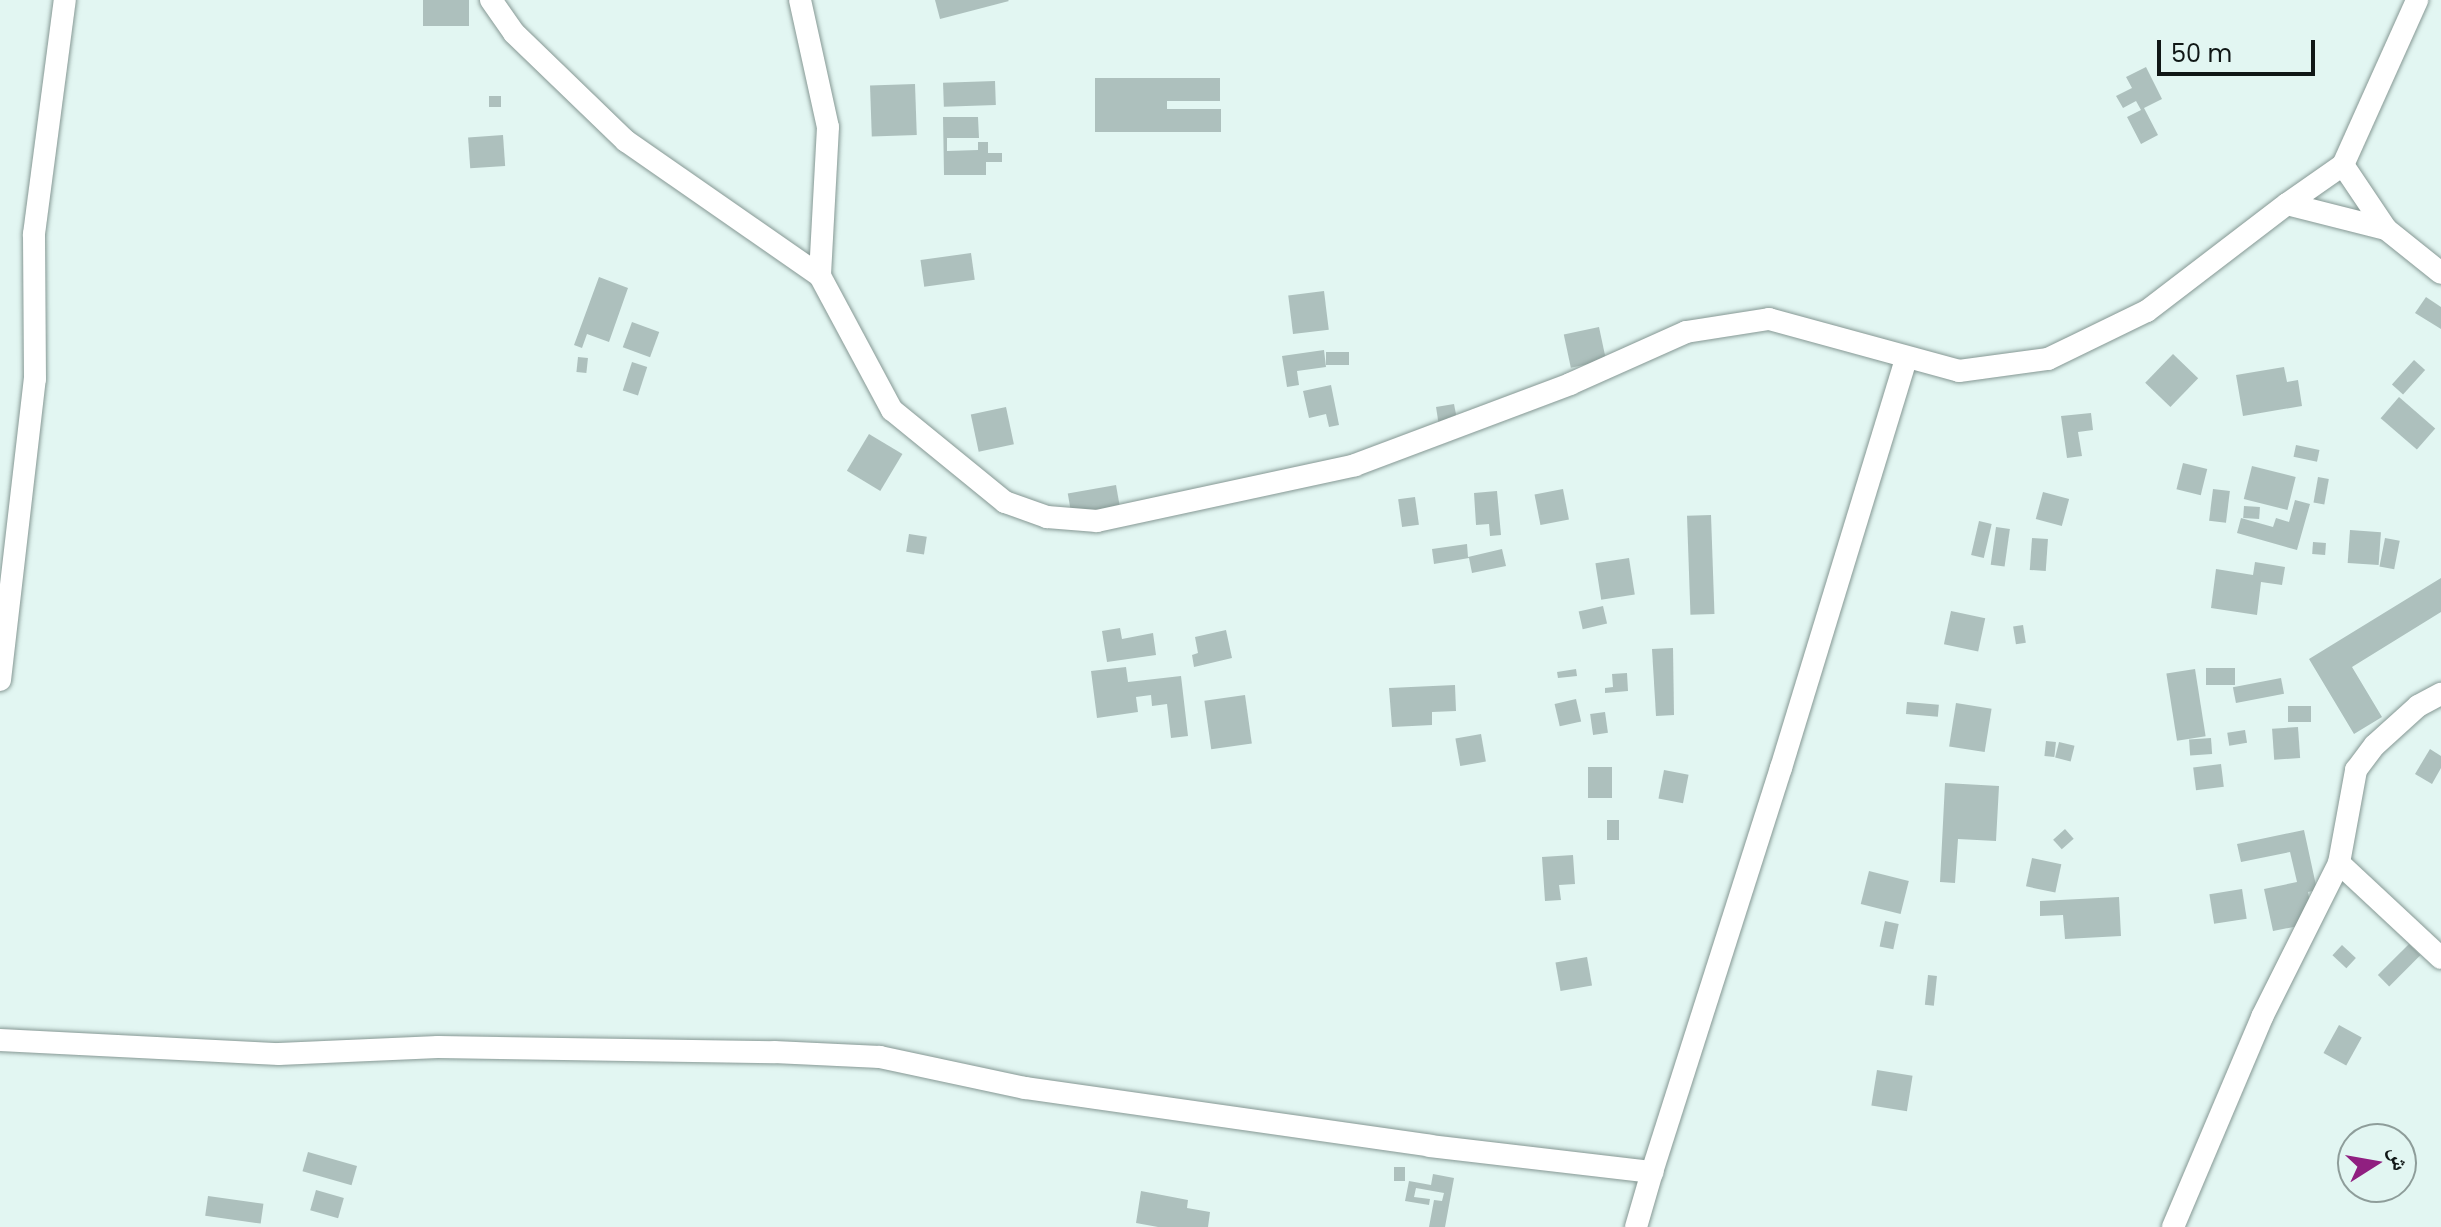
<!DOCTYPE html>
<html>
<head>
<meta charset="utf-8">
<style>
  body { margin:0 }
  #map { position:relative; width:2441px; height:1227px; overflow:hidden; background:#e2f6f2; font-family:Poppins,"Noto Naskh Arabic",sans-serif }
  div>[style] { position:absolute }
  .building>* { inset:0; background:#adc0bd; transform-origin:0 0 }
  .roads { filter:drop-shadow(0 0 2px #869894) drop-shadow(0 0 2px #869894) }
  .minor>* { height:22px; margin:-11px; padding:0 11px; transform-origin:11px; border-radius:11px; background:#fff }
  span { translate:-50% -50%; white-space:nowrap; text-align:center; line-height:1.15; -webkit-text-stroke:7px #e2f6f2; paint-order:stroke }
  .north { position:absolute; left:2337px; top:1123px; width:80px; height:80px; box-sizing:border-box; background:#e2f6f2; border:2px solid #8e9d9a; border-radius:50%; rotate:79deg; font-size:22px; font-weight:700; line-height:32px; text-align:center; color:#101716 }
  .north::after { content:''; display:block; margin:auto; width:28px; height:36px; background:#901f80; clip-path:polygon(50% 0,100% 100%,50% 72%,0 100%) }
  .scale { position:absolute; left:2157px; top:40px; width:158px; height:36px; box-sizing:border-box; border:4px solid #101716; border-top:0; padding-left:10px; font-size:24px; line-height:28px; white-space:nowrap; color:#101716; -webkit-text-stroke:6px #e2f6f2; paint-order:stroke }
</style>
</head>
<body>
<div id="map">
  <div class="building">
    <i style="left:423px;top:0;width:46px;height:26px"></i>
    <i style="clip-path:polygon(935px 0,1008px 0,1009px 1px,940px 19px)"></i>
    <i style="clip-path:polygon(2146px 67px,2162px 99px,2144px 108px,2158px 135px,2141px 144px,2127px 117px,2141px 110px,2136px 101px,2123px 108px,2116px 96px,2132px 88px,2126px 77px)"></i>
    <i style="clip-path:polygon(1095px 78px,1220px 78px,1220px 101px,1167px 101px,1167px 109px,1221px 109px,1221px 132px,1095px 132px)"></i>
    <i style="left:995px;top:81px;width:24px;height:52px;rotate:88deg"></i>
    <i style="left:915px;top:84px;width:51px;height:45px;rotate:88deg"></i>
    <i style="left:501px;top:96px;width:11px;height:12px;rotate:90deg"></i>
    <i style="clip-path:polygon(943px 117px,978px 117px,979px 138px,947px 138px,947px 151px,978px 150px,978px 142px,988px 142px,988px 153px,1002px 153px,1002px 162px,986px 162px,986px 175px,944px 175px)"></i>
    <i style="left:503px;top:135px;width:31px;height:35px;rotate:86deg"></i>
    <i style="left:971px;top:253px;width:27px;height:51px;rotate:82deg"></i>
    <i style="clip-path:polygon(599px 277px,628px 288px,609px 342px,587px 334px,582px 348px,574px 345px)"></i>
    <i style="left:1324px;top:291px;width:39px;height:36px;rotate:83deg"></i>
    <i style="clip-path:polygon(2426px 297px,2441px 307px,2441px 329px,2415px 313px)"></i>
    <i style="left:632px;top:322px;width:29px;height:27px;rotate:20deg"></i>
    <i style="left:1599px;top:327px;width:34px;height:36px;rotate:78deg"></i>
    <i style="clip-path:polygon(1324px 350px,1326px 367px,1297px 371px,1299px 385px,1287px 387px,1282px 356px)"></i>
    <i style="left:1326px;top:352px;width:23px;height:13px"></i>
    <i style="left:2173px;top:354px;width:35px;height:40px;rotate:44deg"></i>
    <i style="left:578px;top:357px;width:10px;height:15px;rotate:6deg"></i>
    <i style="left:2414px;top:360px;width:15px;height:33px;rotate:42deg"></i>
    <i style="left:632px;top:362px;width:16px;height:30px;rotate:18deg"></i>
    <i style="clip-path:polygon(2284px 367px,2287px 382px,2298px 380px,2302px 406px,2243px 416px,2236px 375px)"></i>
    <i style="clip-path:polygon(1331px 385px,1339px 425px,1329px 427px,1326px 414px,1309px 418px,1303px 391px)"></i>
    <i style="left:2399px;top:397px;width:48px;height:28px;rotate:41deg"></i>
    <i style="clip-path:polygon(1454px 404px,1460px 435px,1439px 426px,1436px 407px)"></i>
    <i style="left:1006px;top:407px;width:38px;height:36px;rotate:78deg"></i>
    <i style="clip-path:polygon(2091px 413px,2093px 430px,2078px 432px,2082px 456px,2067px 458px,2061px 416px)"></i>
    <i style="left:869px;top:434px;width:39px;height:43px;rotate:31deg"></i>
    <i style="left:2296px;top:445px;width:24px;height:12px;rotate:12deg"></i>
    <i style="left:2183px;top:463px;width:25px;height:27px;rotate:14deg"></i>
    <i style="left:2252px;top:466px;width:45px;height:34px;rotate:14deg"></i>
    <i style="left:2318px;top:477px;width:11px;height:26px;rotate:10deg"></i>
    <i style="left:1116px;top:485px;width:27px;height:49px;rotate:80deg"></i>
    <i style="left:1563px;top:489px;width:31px;height:29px;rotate:79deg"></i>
    <i style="left:2213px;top:489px;width:17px;height:32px;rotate:7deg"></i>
    <i style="clip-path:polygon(1497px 491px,1501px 535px,1490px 536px,1489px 524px,1476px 525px,1474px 493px)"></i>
    <i style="left:2043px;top:492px;width:27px;height:28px;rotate:15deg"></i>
    <i style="left:1415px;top:497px;width:28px;height:17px;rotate:82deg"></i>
    <i style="clip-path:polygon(2295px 500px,2310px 504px,2297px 550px,2237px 533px,2241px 518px,2273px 527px,2276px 518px,2289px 522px)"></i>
    <i style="left:2244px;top:506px;width:16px;height:12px;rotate:4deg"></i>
    <i style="left:1711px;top:515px;width:99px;height:24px;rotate:88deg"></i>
    <i style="left:1979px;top:521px;width:13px;height:35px;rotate:13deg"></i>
    <i style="left:1996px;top:527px;width:14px;height:38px;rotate:8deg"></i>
    <i style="left:2350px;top:530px;width:31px;height:33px;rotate:4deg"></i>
    <i style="left:909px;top:534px;width:18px;height:18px;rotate:9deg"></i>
    <i style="left:2032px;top:538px;width:16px;height:32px;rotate:4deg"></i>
    <i style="left:2385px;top:538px;width:15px;height:29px;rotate:11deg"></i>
    <i style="left:2313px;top:542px;width:13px;height:12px;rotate:4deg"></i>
    <i style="clip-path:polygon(1467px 544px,1468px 557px,1502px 549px,1506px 566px,1472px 573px,1469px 558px,1434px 564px,1432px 549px)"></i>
    <i style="left:1629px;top:558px;width:37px;height:34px;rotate:81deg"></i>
    <i style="clip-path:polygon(2255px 562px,2285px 567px,2282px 585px,2261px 582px,2257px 615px,2211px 608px,2216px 569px,2253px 575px)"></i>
    <i style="clip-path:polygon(2441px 578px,2441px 612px,2352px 667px,2382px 717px,2354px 734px,2309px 659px)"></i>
    <i style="left:1603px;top:606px;width:18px;height:25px;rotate:77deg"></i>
    <i style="left:1951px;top:611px;width:35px;height:34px;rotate:12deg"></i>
    <i style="left:2023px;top:625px;width:18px;height:10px;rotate:81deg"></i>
    <i style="clip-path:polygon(1120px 628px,1122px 639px,1153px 633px,1156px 655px,1107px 662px,1102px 631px)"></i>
    <i style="clip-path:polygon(1226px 630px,1232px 658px,1194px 667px,1192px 655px,1198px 653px,1195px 637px)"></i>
    <i style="clip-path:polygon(1673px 648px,1674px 715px,1656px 716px,1652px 649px)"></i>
    <i style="clip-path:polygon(1126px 667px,1128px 682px,1181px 676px,1188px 736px,1171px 738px,1167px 704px,1152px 706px,1151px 695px,1136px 697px,1138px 712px,1097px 718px,1091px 671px)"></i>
    <i style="left:2235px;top:668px;width:17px;height:29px;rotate:90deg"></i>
    <i style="clip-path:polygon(1576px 669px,1577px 676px,1558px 678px,1557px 672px)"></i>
    <i style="left:2195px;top:669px;width:68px;height:29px;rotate:81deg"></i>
    <i style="clip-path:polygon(1627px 673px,1628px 691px,1605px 693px,1605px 688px,1613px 687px,1612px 674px)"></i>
    <i style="left:2281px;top:678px;width:16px;height:49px;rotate:79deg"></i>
    <i style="clip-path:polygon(1455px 685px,1456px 711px,1432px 712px,1432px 725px,1392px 727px,1389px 688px)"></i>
    <i style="left:1245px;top:695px;width:49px;height:41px;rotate:82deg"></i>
    <i style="left:1576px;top:699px;width:23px;height:22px;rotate:77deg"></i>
    <i style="left:1907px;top:702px;width:32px;height:12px;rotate:5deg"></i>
    <i style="left:1956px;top:703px;width:36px;height:44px;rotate:9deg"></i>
    <i style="left:2288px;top:706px;width:23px;height:16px"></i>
    <i style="left:1605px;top:712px;width:21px;height:15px;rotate:82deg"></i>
    <i style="left:2298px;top:727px;width:31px;height:26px;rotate:86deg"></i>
    <i style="left:2245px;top:730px;width:13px;height:18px;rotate:81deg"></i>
    <i style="left:1481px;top:734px;width:28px;height:26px;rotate:80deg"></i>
    <i style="left:2211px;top:738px;width:16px;height:22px;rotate:86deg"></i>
    <i style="left:2046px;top:741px;width:10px;height:15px;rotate:6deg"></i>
    <i style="left:2059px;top:742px;width:16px;height:16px;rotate:14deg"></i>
    <i style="clip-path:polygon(2430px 749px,2441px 756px,2441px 768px,2432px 784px,2415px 774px)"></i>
    <i style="left:2221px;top:764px;width:23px;height:28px;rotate:83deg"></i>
    <i style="left:1588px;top:767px;width:24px;height:31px"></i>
    <i style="left:1664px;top:770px;width:25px;height:29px;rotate:11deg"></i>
    <i style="clip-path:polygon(1945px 783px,1999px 786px,1996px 841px,1958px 839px,1955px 883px,1940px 882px)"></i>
    <i style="left:1607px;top:820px;width:12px;height:20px"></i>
    <i style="left:2065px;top:829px;width:13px;height:16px;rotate:48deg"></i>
    <i style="clip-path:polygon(2304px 830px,2317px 890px,2308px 892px,2314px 923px,2273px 931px,2264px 889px,2297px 882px,2290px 852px,2241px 862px,2237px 844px)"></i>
    <i style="clip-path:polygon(1573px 855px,1575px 884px,1559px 885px,1561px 900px,1545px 901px,1542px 857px)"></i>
    <i style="left:2032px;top:858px;width:30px;height:29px;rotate:12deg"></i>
    <i style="left:1869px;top:871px;width:41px;height:34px;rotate:14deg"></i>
    <i style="left:2242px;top:889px;width:30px;height:33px;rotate:81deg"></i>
    <i style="clip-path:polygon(2119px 897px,2121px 936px,2065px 939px,2063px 915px,2040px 916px,2040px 901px)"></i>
    <i style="left:1885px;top:921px;width:14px;height:26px;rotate:12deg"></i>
    <i style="left:2409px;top:944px;width:16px;height:44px;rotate:45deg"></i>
    <i style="left:2342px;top:945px;width:19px;height:14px;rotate:43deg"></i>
    <i style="left:1587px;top:957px;width:29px;height:32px;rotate:80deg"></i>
    <i style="left:1928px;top:975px;width:9px;height:30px;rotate:6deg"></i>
    <i style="left:2339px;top:1025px;width:26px;height:32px;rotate:29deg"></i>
    <i style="left:1877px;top:1070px;width:36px;height:36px;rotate:9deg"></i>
    <i style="left:308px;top:1152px;width:51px;height:20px;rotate:16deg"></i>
    <i style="left:1394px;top:1167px;width:11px;height:14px"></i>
    <i style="clip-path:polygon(1433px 1174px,1454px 1178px,1445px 1227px,1429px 1227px,1434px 1200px,1442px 1201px,1444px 1193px,1416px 1188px,1414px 1197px,1430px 1199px,1429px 1205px,1405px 1201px,1409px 1181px,1431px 1185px)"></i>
    <i style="left:316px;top:1190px;width:29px;height:21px;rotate:16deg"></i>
    <i style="clip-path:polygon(1141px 1191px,1188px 1200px,1187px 1208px,1210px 1212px,1208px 1227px,1158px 1227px,1136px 1223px)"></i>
    <i style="left:208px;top:1196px;width:56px;height:20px;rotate:8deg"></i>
  </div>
  <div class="roads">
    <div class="minor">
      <i style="left:491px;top:0;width:40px;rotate:55.1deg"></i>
      <i style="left:514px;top:33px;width:156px;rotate:44deg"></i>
      <i style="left:626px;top:141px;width:236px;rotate:34.8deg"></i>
      <i style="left:820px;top:276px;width:152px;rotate:61.8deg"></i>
      <i style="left:892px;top:410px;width:146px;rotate:39.2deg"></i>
      <i style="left:1005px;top:502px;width:45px;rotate:19.7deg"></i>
      <i style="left:1047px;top:517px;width:50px;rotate:4.6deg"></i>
      <i style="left:1097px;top:521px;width:264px;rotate:-12.2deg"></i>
      <i style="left:1355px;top:465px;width:230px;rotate:-20.6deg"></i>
      <i style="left:1570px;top:384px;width:127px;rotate:-24.1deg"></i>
      <i style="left:1686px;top:332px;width:84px;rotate:-8.9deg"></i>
      <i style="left:1769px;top:319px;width:197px;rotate:15.3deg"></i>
      <i style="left:1959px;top:371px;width:90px;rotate:-7.7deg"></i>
      <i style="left:2048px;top:359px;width:110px;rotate:-25.9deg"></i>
      <i style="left:2147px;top:311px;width:176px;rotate:-37.4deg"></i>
      <i style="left:800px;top:0;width:130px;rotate:77.6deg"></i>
      <i style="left:828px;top:127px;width:149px;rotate:93.1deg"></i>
      <i style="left:2343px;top:165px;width:181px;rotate:-65.8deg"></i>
      <i style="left:2386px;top:229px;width:102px;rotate:-165.8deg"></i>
      <i style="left:2287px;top:204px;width:68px;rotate:-34.9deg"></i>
      <i style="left:2343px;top:165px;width:77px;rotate:56.1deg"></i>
      <i style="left:2386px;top:229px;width:70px;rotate:38.7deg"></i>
      <i style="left:0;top:680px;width:303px;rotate:-83.4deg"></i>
      <i style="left:35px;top:379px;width:145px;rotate:-90.4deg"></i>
      <i style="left:34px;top:234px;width:236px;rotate:-82.5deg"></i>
      <i style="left:2339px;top:863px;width:139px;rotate:43deg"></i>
      <i style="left:0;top:1040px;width:279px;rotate:2.9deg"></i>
      <i style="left:279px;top:1054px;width:159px;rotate:-2.5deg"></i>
      <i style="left:438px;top:1047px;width:336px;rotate:0.9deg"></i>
      <i style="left:774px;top:1052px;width:106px;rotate:2.7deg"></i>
      <i style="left:880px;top:1057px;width:148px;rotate:12.1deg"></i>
      <i style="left:1025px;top:1088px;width:409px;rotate:8.1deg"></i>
      <i style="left:1430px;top:1146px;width:224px;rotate:6.7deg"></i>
      <i style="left:1652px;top:1172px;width:424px;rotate:-72.3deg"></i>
      <i style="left:1781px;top:768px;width:429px;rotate:-73deg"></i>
      <i style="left:1636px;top:1227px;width:57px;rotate:-73.8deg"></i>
      <i style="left:2173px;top:1227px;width:228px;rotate:-67deg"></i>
      <i style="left:2262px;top:1017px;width:172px;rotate:-63.4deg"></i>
      <i style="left:2339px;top:863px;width:95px;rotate:-79.6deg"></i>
      <i style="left:2356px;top:770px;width:31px;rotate:-53deg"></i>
      <i style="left:2375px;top:745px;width:58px;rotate:-42.2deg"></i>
      <i style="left:2418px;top:706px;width:26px;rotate:-28deg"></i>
    </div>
  </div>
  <div class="north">ش</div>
  <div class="scale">50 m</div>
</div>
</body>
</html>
